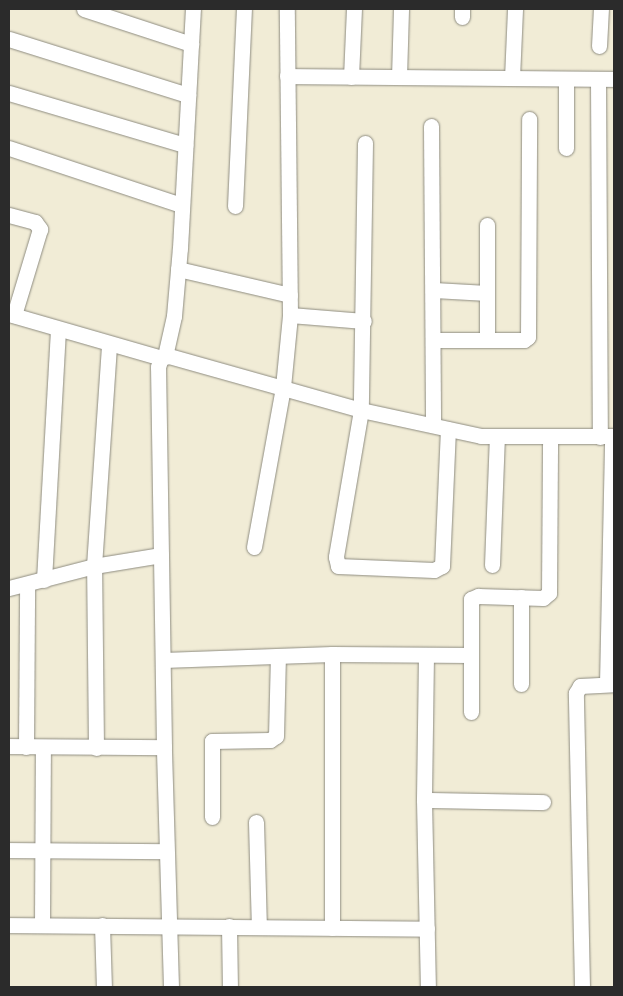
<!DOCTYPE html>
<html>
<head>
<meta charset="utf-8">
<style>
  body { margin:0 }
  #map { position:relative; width:623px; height:996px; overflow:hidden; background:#f1ecd6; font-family:"Comic Neue",sans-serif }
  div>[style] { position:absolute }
  .roads { filter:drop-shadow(0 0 1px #8e8c80) drop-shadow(0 0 1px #8e8c80) }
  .minor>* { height:15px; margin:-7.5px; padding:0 7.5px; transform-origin:7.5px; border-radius:7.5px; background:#fff }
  span { translate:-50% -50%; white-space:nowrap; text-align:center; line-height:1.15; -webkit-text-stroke:4px #fdfcf7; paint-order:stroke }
  .frame { position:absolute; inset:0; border:10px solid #2b2b2b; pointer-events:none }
</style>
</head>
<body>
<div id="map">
  <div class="roads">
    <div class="minor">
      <i style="left:84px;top:9px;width:113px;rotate:18.1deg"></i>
      <i style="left:462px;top:17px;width:8px;rotate:-90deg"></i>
      <i style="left:9px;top:39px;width:188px;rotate:17.4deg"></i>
      <i style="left:599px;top:46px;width:37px;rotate:-87deg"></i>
      <i style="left:287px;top:76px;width:327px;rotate:0.5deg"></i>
      <i style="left:351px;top:77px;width:68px;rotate:-87.5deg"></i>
      <i style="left:399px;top:77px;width:68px;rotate:-88.3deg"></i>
      <i style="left:512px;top:78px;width:69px;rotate:-87.5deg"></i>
      <i style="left:566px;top:79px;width:69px;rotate:90deg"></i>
      <i style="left:598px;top:79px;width:358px;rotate:89.7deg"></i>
      <i style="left:9px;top:93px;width:184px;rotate:16.5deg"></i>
      <i style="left:431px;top:126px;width:299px;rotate:89.6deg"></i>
      <i style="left:365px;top:143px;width:267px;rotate:90.9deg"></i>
      <i style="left:361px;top:410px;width:149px;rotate:99.7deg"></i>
      <i style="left:336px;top:557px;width:9px;rotate:77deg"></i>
      <i style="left:338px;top:566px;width:96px;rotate:2.4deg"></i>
      <i style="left:434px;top:570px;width:9px;rotate:-27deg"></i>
      <i style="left:442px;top:566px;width:137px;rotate:-87.5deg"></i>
      <i style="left:9px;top:148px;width:181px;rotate:18.3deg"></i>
      <i style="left:235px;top:206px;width:197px;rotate:-87.4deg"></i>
      <i style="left:9px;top:215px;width:27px;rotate:15deg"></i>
      <i style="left:35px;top:222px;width:9px;rotate:54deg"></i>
      <i style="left:40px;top:229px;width:90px;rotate:106.8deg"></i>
      <i style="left:487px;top:225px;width:115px;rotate:90deg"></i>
      <i style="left:178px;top:269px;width:115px;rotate:13.1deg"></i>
      <i style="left:434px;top:290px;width:53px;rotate:3.2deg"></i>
      <i style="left:9px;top:314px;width:158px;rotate:16.1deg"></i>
      <i style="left:290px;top:315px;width:74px;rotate:4.6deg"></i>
      <i style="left:435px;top:340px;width:89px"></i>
      <i style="left:524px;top:340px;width:5px;rotate:-37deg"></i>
      <i style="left:528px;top:337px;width:218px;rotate:-89.7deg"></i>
      <i style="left:165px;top:356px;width:41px;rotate:-77.3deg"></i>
      <i style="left:174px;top:316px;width:68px;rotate:-85deg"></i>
      <i style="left:180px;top:248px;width:239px;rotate:-86.9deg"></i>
      <i style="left:254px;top:547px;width:163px;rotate:-79.7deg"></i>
      <i style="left:283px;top:387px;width:72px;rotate:-84.4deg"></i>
      <i style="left:290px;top:315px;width:306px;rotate:-90.6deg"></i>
      <i style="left:492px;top:565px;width:128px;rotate:-87.8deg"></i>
      <i style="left:44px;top:580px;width:251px;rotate:-86.8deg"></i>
      <i style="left:9px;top:588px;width:88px;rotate:-14.5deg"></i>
      <i style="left:94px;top:566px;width:68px;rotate:-9.3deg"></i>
      <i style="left:521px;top:597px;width:87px;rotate:90deg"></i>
      <i style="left:332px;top:654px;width:274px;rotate:90deg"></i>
      <i style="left:426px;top:655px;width:145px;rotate:90.8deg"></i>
      <i style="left:424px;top:800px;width:187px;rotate:88.8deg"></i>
      <i style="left:163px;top:660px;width:169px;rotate:-2deg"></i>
      <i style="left:332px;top:654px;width:139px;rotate:0.4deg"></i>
      <i style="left:607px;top:684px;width:247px;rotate:-88.8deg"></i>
      <i style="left:471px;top:712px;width:113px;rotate:-90deg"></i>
      <i style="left:471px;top:599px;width:8px;rotate:-23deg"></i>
      <i style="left:478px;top:596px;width:65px;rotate:1.8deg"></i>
      <i style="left:543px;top:598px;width:8px;rotate:-40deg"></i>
      <i style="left:549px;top:593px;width:155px;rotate:-89.6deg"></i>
      <i style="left:9px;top:746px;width:155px;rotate:0.4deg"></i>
      <i style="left:26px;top:747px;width:163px;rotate:-89.6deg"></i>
      <i style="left:96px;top:748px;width:182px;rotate:-90.6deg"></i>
      <i style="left:94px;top:566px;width:222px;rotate:-86.1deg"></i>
      <i style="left:424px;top:800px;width:119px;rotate:1deg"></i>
      <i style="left:212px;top:817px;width:76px;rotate:-90deg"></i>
      <i style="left:212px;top:741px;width:58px;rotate:-1deg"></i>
      <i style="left:270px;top:740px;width:7px;rotate:-34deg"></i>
      <i style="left:276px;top:736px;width:80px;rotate:-88.6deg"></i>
      <i style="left:256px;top:822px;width:105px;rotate:88.4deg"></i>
      <i style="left:9px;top:850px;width:157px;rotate:0.4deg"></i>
      <i style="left:9px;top:925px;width:418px;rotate:0.5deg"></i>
      <i style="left:42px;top:925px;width:177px;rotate:-89.7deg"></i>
      <i style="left:102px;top:925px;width:62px;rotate:88.2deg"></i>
      <i style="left:229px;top:926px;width:61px;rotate:89.1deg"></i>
      <i style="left:171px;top:987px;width:240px;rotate:-91.7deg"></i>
      <i style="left:164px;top:747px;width:380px;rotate:-90.9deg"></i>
      <i style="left:158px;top:367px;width:9px;rotate:-72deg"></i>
      <i style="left:161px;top:358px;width:8px;rotate:-14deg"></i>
      <i style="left:169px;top:356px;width:199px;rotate:15.7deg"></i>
      <i style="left:361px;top:410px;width:123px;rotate:12.2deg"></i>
      <i style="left:481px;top:436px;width:133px"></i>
      <i style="left:582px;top:987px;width:294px;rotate:-91.2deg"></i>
      <i style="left:576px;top:693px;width:8px;rotate:-60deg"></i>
      <i style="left:580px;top:686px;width:34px;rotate:-3deg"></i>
    </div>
  </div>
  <div class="frame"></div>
</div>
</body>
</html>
